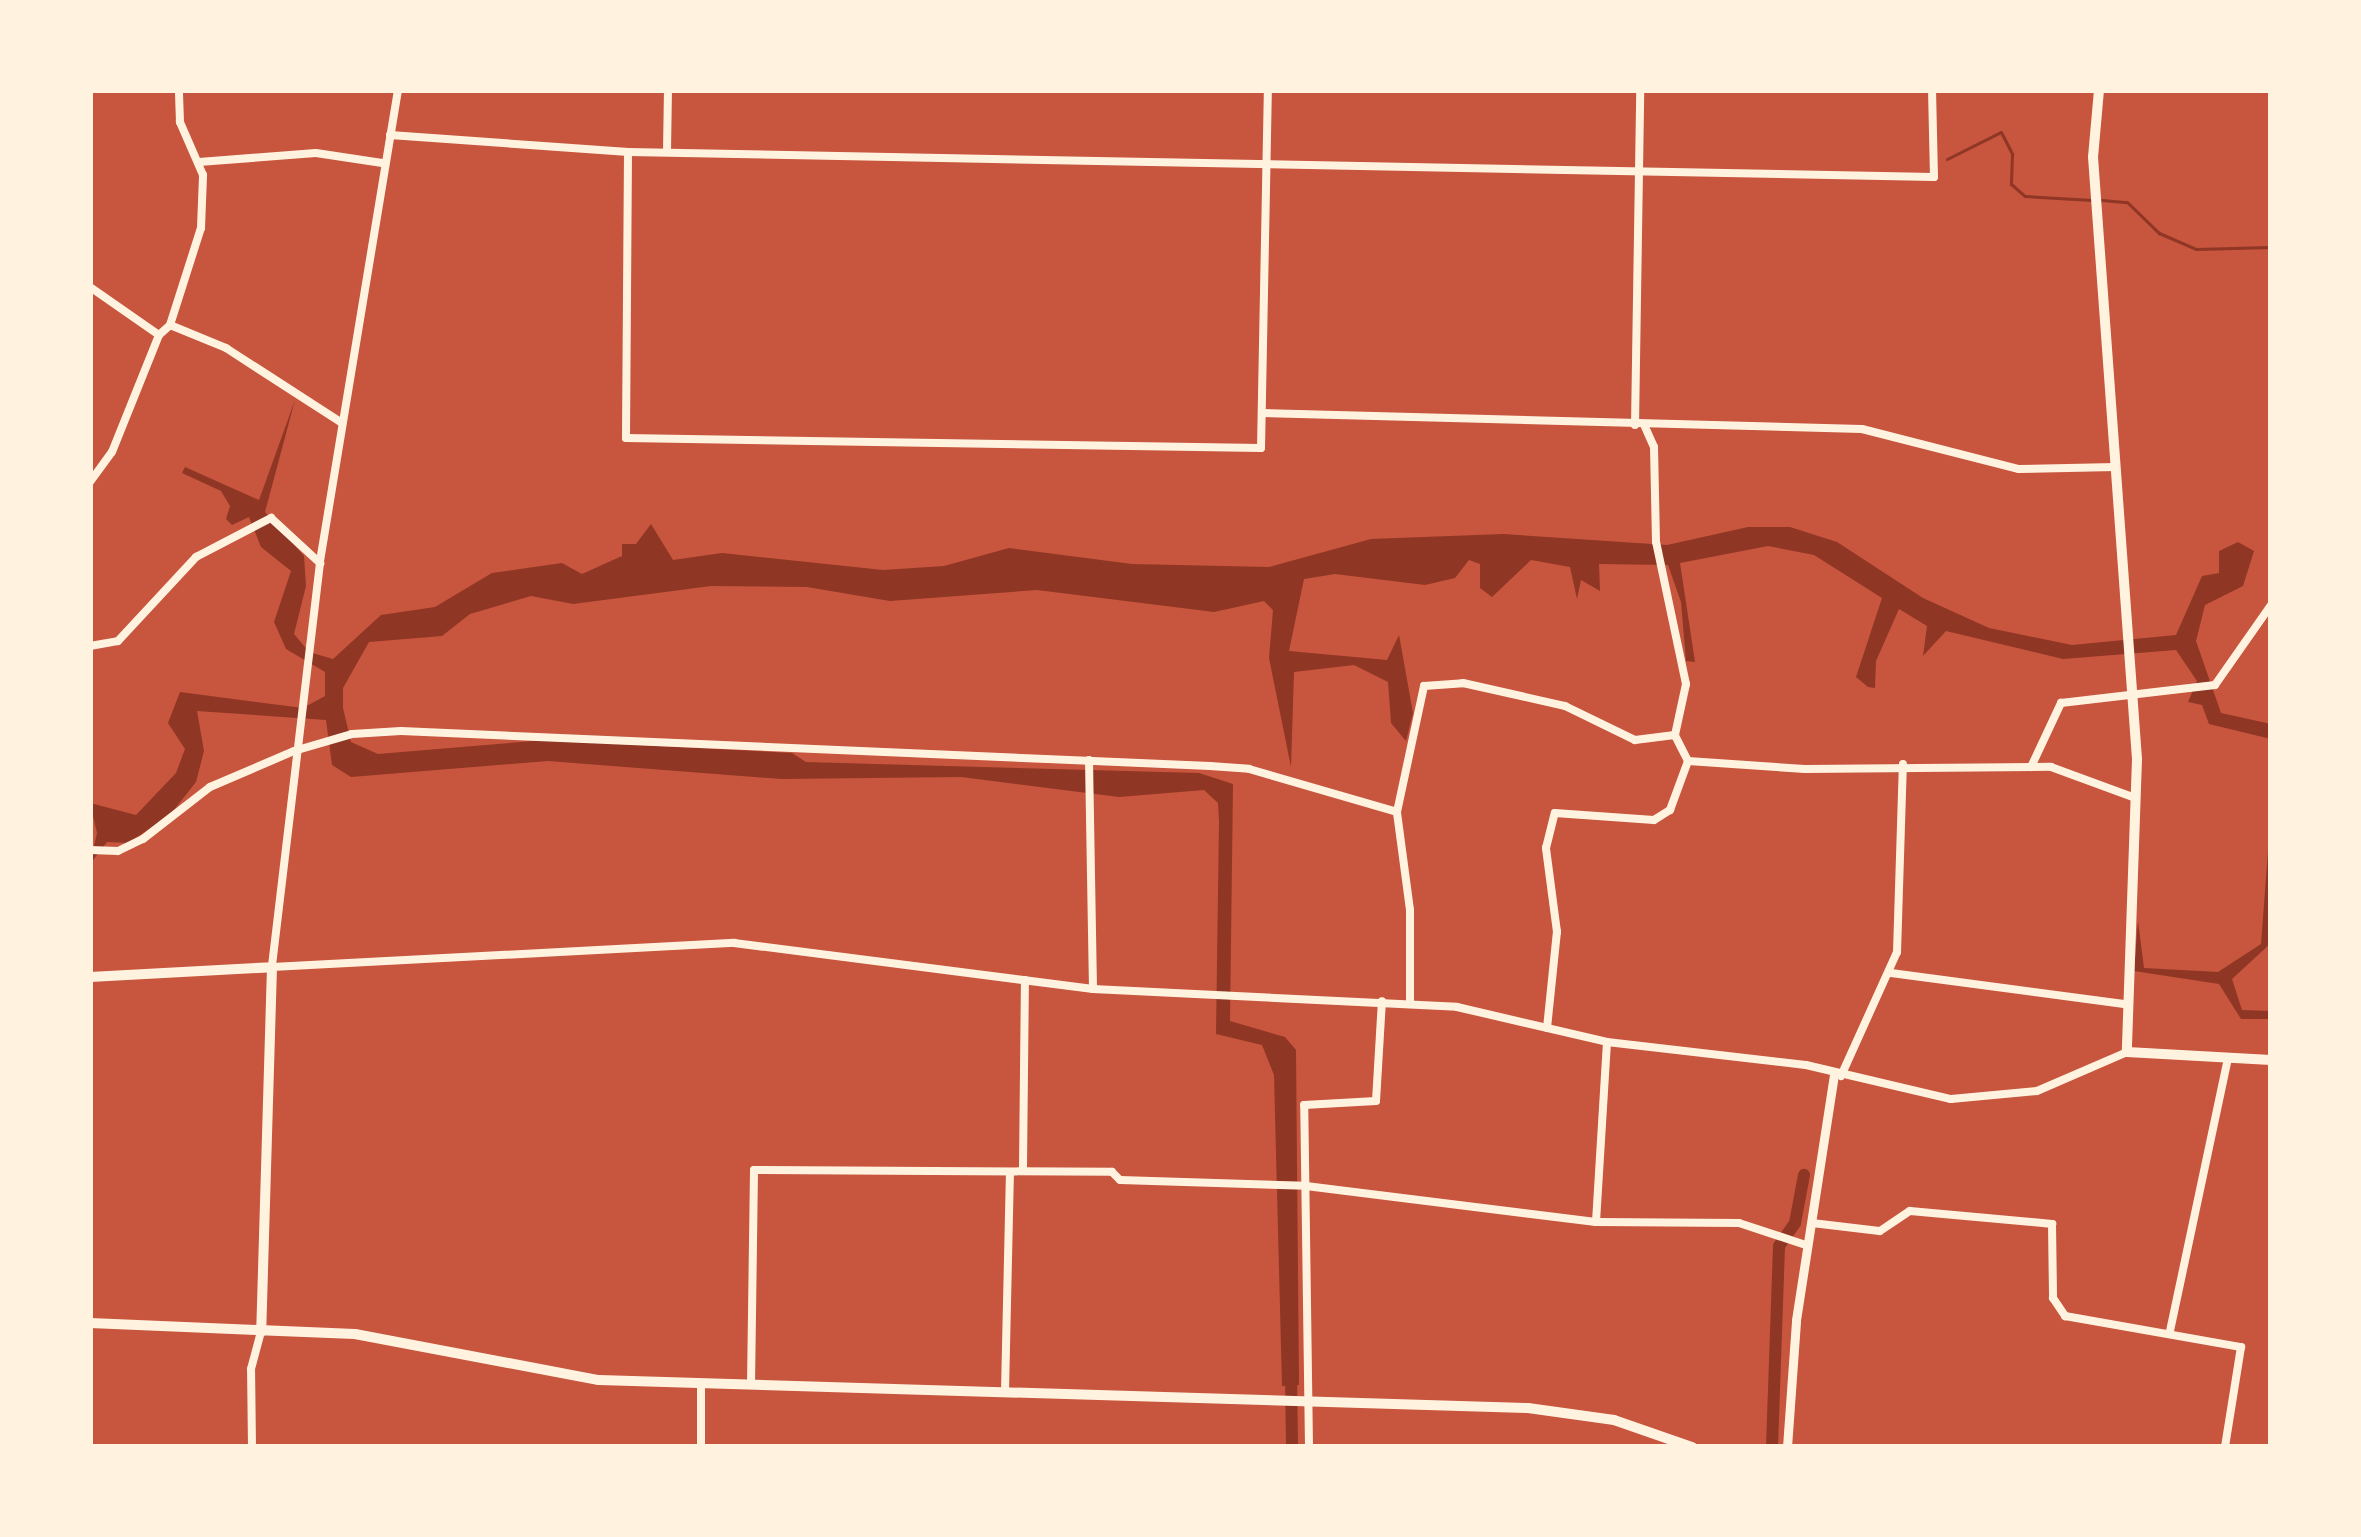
<!DOCTYPE html>
<html>
<head>
<meta charset="utf-8">
<style>
  body { margin:0 }
  #map { position:relative; width:2361px; height:1537px; overflow:hidden; background:#c8553d; font-family:Roboto,sans-serif }
  div>[style] { position:absolute }
  .water>* { inset:0; background:#8f3625 }
  .stream>* { height:3px; margin:-1.5px; padding:0 1.5px; transform-origin:1.5px; border-radius:1.5px; background:#8f3625 }
  .canal>* { height:12px; margin:-6px; padding:0 6px; transform-origin:6px; border-radius:6px; background:#8f3625 }
  .minor>* { height:8px; margin:-4px; padding:0 4px; transform-origin:4px; border-radius:4px; background:#fff3e0 }
  .tertiary>* { height:9px; margin:-4.5px; padding:0 4.5px; transform-origin:4.5px; border-radius:4.5px; background:#fff3e0 }
  .secondary>* { height:10px; margin:-5px; padding:0 5px; transform-origin:5px; border-radius:5px; background:#fff3e0 }
  .primary>* { height:10px; margin:-5px; padding:0 5px; transform-origin:5px; border-radius:5px; background:#fff3e0 }
  span { translate:-50% -50%; white-space:nowrap; text-align:center; line-height:1.15; -webkit-text-stroke:9px #fff3e0; paint-order:stroke }
  .frame { position:absolute; inset:0; border:93px solid #fff3e0; pointer-events:none }
</style>
</head>
<body>
<div id="map">
  <div class="water">
    <i style="clip-path:polygon(295px 400px,265px 512px,304px 556px,306px 586px,294px 634px,309px 652px,333px 659px,381px 615px,435px 607px,492px 573px,562px 563px,582px 574px,622px 556px,622px 544px,636px 544px,651px 524px,673px 560px,722px 553px,883px 570px,944px 566px,1009px 548px,1132px 564px,1269px 567px,1371px 539px,1503px 534px,1667px 545px,1748px 527px,1790px 527px,1837px 542px,1923px 598px,1989px 628px,2072px 645px,2176px 635px,2202px 576px,2219px 573px,2219px 551px,2238px 542px,2254px 551px,2243px 586px,2205px 605px,2196px 641px,2221px 713px,2271px 724px,2271px 739px,2209px 724px,2202px 705px,2188px 702px,2197px 681px,2176px 650px,2063px 659px,1946px 631px,1923px 656px,1927px 626px,1899px 609px,1876px 661px,1875px 688px,1868px 687px,1856px 677px,1882px 598px,1814px 555px,1768px 546px,1680px 563px,1695px 662px,1686px 661px,1681px 602px,1668px 565px,1599px 564px,1600px 591px,1581px 580px,1577px 599px,1570px 567px,1531px 560px,1492px 597px,1480px 588px,1480px 564px,1469px 560px,1455px 578px,1425px 585px,1335px 574px,1304px 579px,1289px 651px,1387px 660px,1399px 635px,1413px 713px,1406px 741px,1391px 723px,1388px 682px,1354px 665px,1294px 672px,1291px 767px,1269px 658px,1273px 610px,1264px 601px,1214px 612px,1037px 590px,890px 601px,807px 587px,711px 586px,573px 604px,531px 596px,470px 614px,442px 636px,369px 642px,343px 688px,343px 708px,351px 742px,378px 754px,545px 740px,792px 753px,806px 762px,1199px 773px,1233px 784px,1230px 1021px,1285px 1037px,1296px 1050px,1299px 1385px,1282px 1386px,1274px 1075px,1262px 1045px,1216px 1034px,1219px 822px,1218px 803px,1204px 790px,1119px 797px,961px 777px,781px 779px,548px 761px,351px 777px,332px 765px,326px 720px,197px 711px,204px 751px,196px 782px,170px 815px,128px 843px,107px 842px,90px 864px,97px 833px,90px 803px,136px 815px,176px 773px,185px 749px,168px 723px,180px 692px,303px 708px,325px 696px,325px 672px,286px 649px,274px 622px,291px 571px,261px 547px,249px 517px,232px 525px,226px 519px,230px 506px,221px 491px,182px 473px,185px 467px,259px 500px)"></i>
    <i style="clip-path:polygon(2271px 811px,2271px 943px,2232px 979px,2242px 1010px,2271px 1011px,2271px 1019px,2241px 1019px,2219px 984px,2134px 971px,2138px 921px,2144px 968px,2218px 972px,2261px 944px)"></i>
  </div>
  <div class="stream">
    <i style="left:1947px;top:159px;width:60px;rotate:-26.6deg"></i>
    <i style="left:2001px;top:132px;width:25px;rotate:63deg"></i>
    <i style="left:2012px;top:154px;width:30px;rotate:92deg"></i>
    <i style="left:2011px;top:184px;width:18px;rotate:41deg"></i>
    <i style="left:2025px;top:196px;width:67px;rotate:3.4deg"></i>
    <i style="left:2102px;top:200px;width:25px;rotate:5deg"></i>
    <i style="left:2127px;top:202px;width:45px;rotate:44.1deg"></i>
    <i style="left:2159px;top:233px;width:40px;rotate:23.4deg"></i>
    <i style="left:2196px;top:249px;width:75px;rotate:-1.5deg"></i>
  </div>
  <div class="canal">
    <i style="left:1291px;top:1374px;width:73px;rotate:89.2deg"></i>
    <i style="left:1772px;top:1447px;width:201px;rotate:-88deg"></i>
    <i style="left:1779px;top:1246px;width:28px;rotate:-55deg"></i>
    <i style="left:1795px;top:1223px;width:49px;rotate:-79.4deg"></i>
  </div>
  <div class="minor">
    <i style="left:398px;top:90px;width:479px;rotate:99.4deg"></i>
    <i style="left:320px;top:563px;width:407px;rotate:96.8deg"></i>
    <i style="left:272px;top:967px;width:463px;rotate:-3deg"></i>
    <i style="left:734px;top:943px;width:362px;rotate:7.3deg"></i>
    <i style="left:1093px;top:989px;width:364px;rotate:2.8deg"></i>
    <i style="left:1457px;top:1007px;width:154px;rotate:13.1deg"></i>
    <i style="left:1607px;top:1042px;width:200px;rotate:6.6deg"></i>
    <i style="left:1806px;top:1065px;width:149px;rotate:13.2deg"></i>
    <i style="left:1951px;top:1099px;width:86px;rotate:-5.3deg"></i>
    <i style="left:2037px;top:1091px;width:98px;rotate:-23.4deg"></i>
    <i style="left:390px;top:135px;width:239px;rotate:4.1deg"></i>
    <i style="left:628px;top:152px;width:1306px;rotate:1.1deg"></i>
    <i style="left:1934px;top:177px;width:87px;rotate:-91.3deg"></i>
    <i style="left:628px;top:152px;width:286px;rotate:90.4deg"></i>
    <i style="left:626px;top:438px;width:635px;rotate:0.9deg"></i>
    <i style="left:1261px;top:448px;width:358px;rotate:-88.9deg"></i>
    <i style="left:667px;top:152px;width:62px;rotate:-89.1deg"></i>
    <i style="left:199px;top:162px;width:117px;rotate:-4.4deg"></i>
    <i style="left:316px;top:153px;width:67px;rotate:8.6deg"></i>
    <i style="left:90px;top:287px;width:84px;rotate:34.8deg"></i>
    <i style="left:170px;top:325px;width:61px;rotate:22.3deg"></i>
    <i style="left:226px;top:348px;width:138px;rotate:32.9deg"></i>
    <i style="left:1262px;top:413px;width:600px;rotate:1.53deg"></i>
    <i style="left:1862px;top:429px;width:162px;rotate:14.3deg"></i>
    <i style="left:2019px;top:469px;width:97px;rotate:-1.2deg"></i>
    <i style="left:1635px;top:425px;width:335px;rotate:-89.1deg"></i>
    <i style="left:90px;top:482px;width:37px;rotate:-54deg"></i>
    <i style="left:112px;top:452px;width:126px;rotate:-68.1deg"></i>
    <i style="left:159px;top:335px;width:15px;rotate:-42deg"></i>
    <i style="left:170px;top:325px;width:102px;rotate:-72.3deg"></i>
    <i style="left:201px;top:228px;width:53px;rotate:-87.8deg"></i>
    <i style="left:203px;top:175px;width:58px;rotate:-113.5deg"></i>
    <i style="left:180px;top:122px;width:32px;rotate:-92deg"></i>
    <i style="left:90px;top:646px;width:28px;rotate:-10deg"></i>
    <i style="left:118px;top:641px;width:115px;rotate:-47.1deg"></i>
    <i style="left:196px;top:557px;width:85px;rotate:-27.5deg"></i>
    <i style="left:271px;top:518px;width:67px;rotate:42.6deg"></i>
    <i style="left:1089px;top:760px;width:229px;rotate:89deg"></i>
    <i style="left:1688px;top:761px;width:117px;rotate:3.9deg"></i>
    <i style="left:1805px;top:769px;width:246px;rotate:-0.5deg"></i>
    <i style="left:2051px;top:767px;width:87px;rotate:20.1deg"></i>
    <i style="left:2031px;top:767px;width:71px;rotate:-64.9deg"></i>
    <i style="left:2061px;top:703px;width:155px;rotate:-6.7deg"></i>
    <i style="left:2215px;top:685px;width:98px;rotate:-55deg"></i>
    <i style="left:90px;top:850px;width:28px;rotate:2deg"></i>
    <i style="left:118px;top:851px;width:28px;rotate:-26deg"></i>
    <i style="left:143px;top:839px;width:85px;rotate:-37.8deg"></i>
    <i style="left:210px;top:787px;width:91px;rotate:-23.2deg"></i>
    <i style="left:294px;top:751px;width:60px;rotate:-16.3deg"></i>
    <i style="left:352px;top:734px;width:49px;rotate:-3.5deg"></i>
    <i style="left:401px;top:731px;width:810px;rotate:2.48deg"></i>
    <i style="left:1210px;top:766px;width:39px;rotate:4deg"></i>
    <i style="left:1249px;top:769px;width:154px;rotate:16.2deg"></i>
    <i style="left:1891px;top:973px;width:235px;rotate:7.6deg"></i>
    <i style="left:1410px;top:1002px;width:92px;rotate:-90deg"></i>
    <i style="left:1410px;top:910px;width:99px;rotate:-97.6deg"></i>
    <i style="left:1397px;top:812px;width:129px;rotate:-77.9deg"></i>
    <i style="left:1424px;top:686px;width:39px;rotate:-4deg"></i>
    <i style="left:1463px;top:683px;width:105px;rotate:12.7deg"></i>
    <i style="left:1565px;top:706px;width:78px;rotate:25.9deg"></i>
    <i style="left:1635px;top:740px;width:40px;rotate:-7.1deg"></i>
    <i style="left:1547px;top:1028px;width:97px;rotate:-84.1deg"></i>
    <i style="left:1557px;top:932px;width:85px;rotate:-97.5deg"></i>
    <i style="left:1546px;top:848px;width:36px;rotate:-76deg"></i>
    <i style="left:1555px;top:813px;width:99px;rotate:4deg"></i>
    <i style="left:1654px;top:820px;width:19px;rotate:-32deg"></i>
    <i style="left:1670px;top:810px;width:52px;rotate:-69.8deg"></i>
    <i style="left:1688px;top:761px;width:29px;rotate:-117deg"></i>
    <i style="left:1675px;top:735px;width:52px;rotate:-77.8deg"></i>
    <i style="left:1686px;top:684px;width:145px;rotate:-101.9deg"></i>
    <i style="left:1656px;top:542px;width:95px;rotate:-91.2deg"></i>
    <i style="left:1654px;top:447px;width:24px;rotate:-114deg"></i>
    <i style="left:1841px;top:1076px;width:136px;rotate:-65.7deg"></i>
    <i style="left:1897px;top:952px;width:188px;rotate:-88.2deg"></i>
    <i style="left:1023px;top:1166px;width:186px;rotate:-89.4deg"></i>
    <i style="left:1596px;top:1222px;width:180px;rotate:-86.5deg"></i>
    <i style="left:1812px;top:1223px;width:68px;rotate:6.7deg"></i>
    <i style="left:1880px;top:1231px;width:36px;rotate:-34deg"></i>
    <i style="left:1910px;top:1211px;width:143px;rotate:5.2deg"></i>
    <i style="left:2052px;top:1224px;width:74px;rotate:89.2deg"></i>
    <i style="left:2053px;top:1298px;width:22px;rotate:56deg"></i>
    <i style="left:2065px;top:1316px;width:179px;rotate:10deg"></i>
    <i style="left:2241px;top:1347px;width:101px;rotate:99.1deg"></i>
    <i style="left:2170px;top:1331px;width:280px;rotate:-78deg"></i>
    <i style="left:701px;top:1384px;width:63px;rotate:90deg"></i>
    <i style="left:751px;top:1385px;width:215px;rotate:-89.2deg"></i>
    <i style="left:754px;top:1170px;width:358px;rotate:0.3deg"></i>
    <i style="left:1112px;top:1172px;width:11px;rotate:45deg"></i>
    <i style="left:1120px;top:1180px;width:186px;rotate:1.8deg"></i>
    <i style="left:1306px;top:1186px;width:292px;rotate:7.1deg"></i>
    <i style="left:1596px;top:1222px;width:143px;rotate:0.4deg"></i>
    <i style="left:1739px;top:1223px;width:71px;rotate:18.2deg"></i>
    <i style="left:1005px;top:1391px;width:217px;rotate:-88.7deg"></i>
    <i style="left:252px;top:1447px;width:78px;rotate:-90.7deg"></i>
    <i style="left:251px;top:1369px;width:38px;rotate:-75deg"></i>
    <i style="left:1309px;top:1447px;width:342px;rotate:-90.8deg"></i>
    <i style="left:1304px;top:1105px;width:72px;rotate:-3.2deg"></i>
    <i style="left:1376px;top:1101px;width:100px;rotate:-86.6deg"></i>
  </div>
  <div class="tertiary">
    <i style="left:1787px;top:1447px;width:127px;rotate:-85.9deg"></i>
    <i style="left:1796px;top:1320px;width:249px;rotate:-81.2deg"></i>
  </div>
  <div class="secondary">
    <i style="left:2099px;top:90px;width:67px;rotate:95.1deg"></i>
    <i style="left:2093px;top:157px;width:604px;rotate:85.82deg"></i>
    <i style="left:2137px;top:759px;width:293px;rotate:92deg"></i>
    <i style="left:2127px;top:1052px;width:144px;rotate:3.2deg"></i>
  </div>
  <div class="primary">
    <i style="left:90px;top:977px;width:182px;rotate:-3.1deg"></i>
    <i style="left:272px;top:967px;width:365px;rotate:91.7deg"></i>
    <i style="left:90px;top:1323px;width:265px;rotate:2.4deg"></i>
    <i style="left:355px;top:1334px;width:248px;rotate:10.7deg"></i>
    <i style="left:599px;top:1380px;width:929px;rotate:1.73deg"></i>
    <i style="left:1528px;top:1408px;width:87px;rotate:7.9deg"></i>
    <i style="left:1614px;top:1420px;width:83px;rotate:19.1deg"></i>
  </div>
  <div class="frame"></div>
</div>
</body>
</html>
